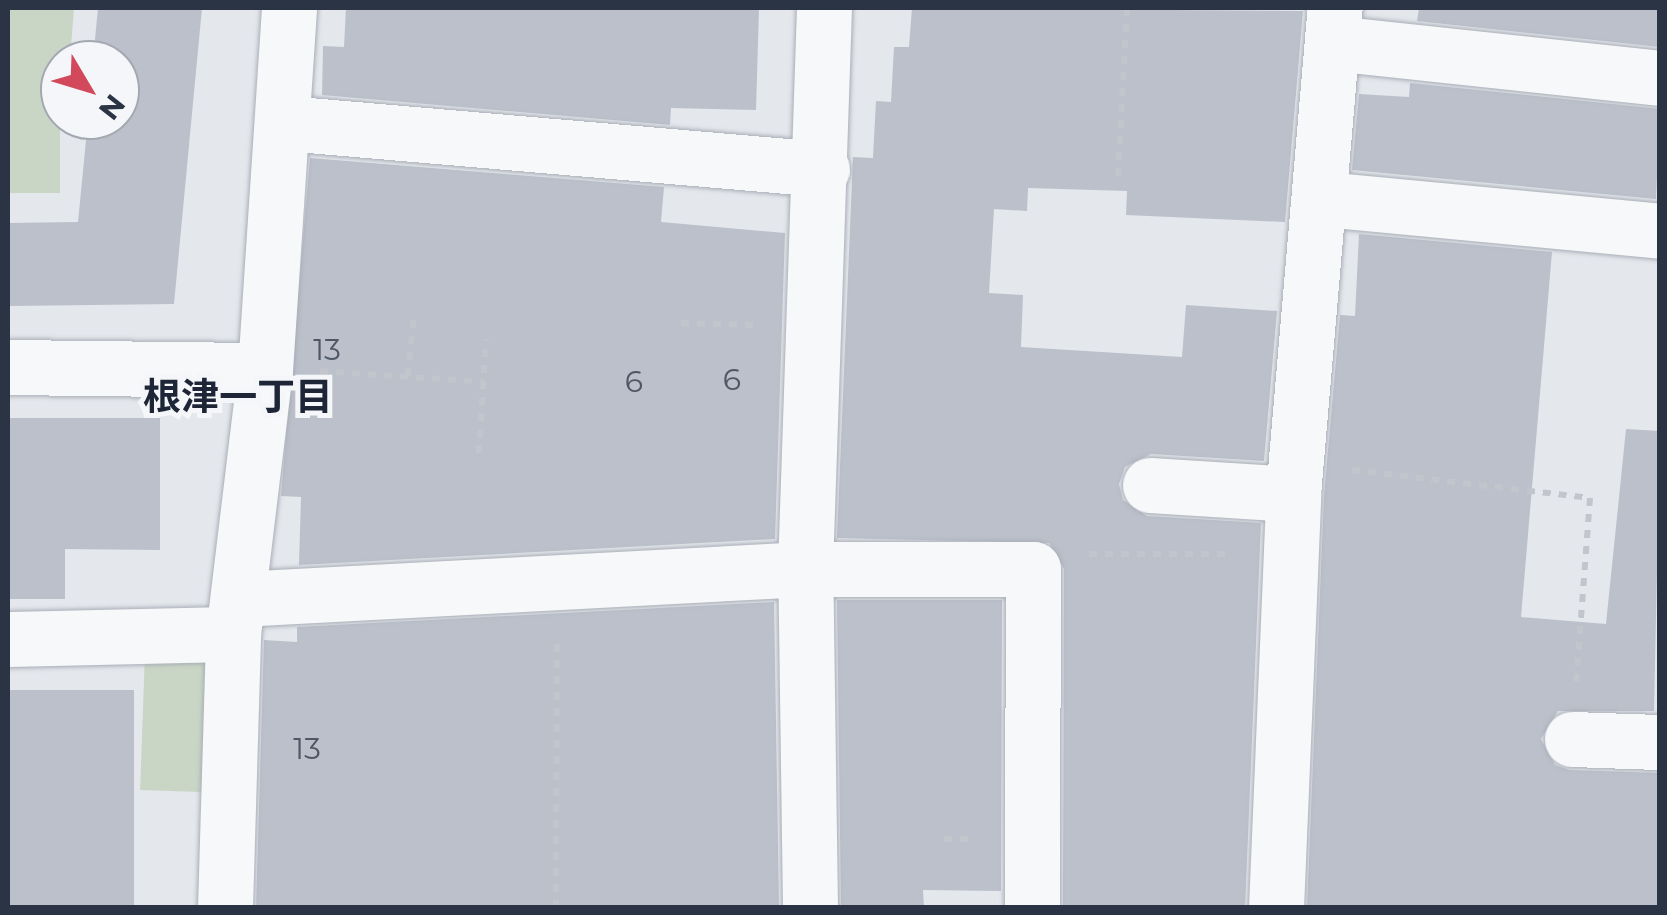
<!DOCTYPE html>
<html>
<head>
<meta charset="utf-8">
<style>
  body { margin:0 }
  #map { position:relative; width:1667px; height:915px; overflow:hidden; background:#e4e7ec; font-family:Montserrat,"Noto Sans JP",sans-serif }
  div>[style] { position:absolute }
  .green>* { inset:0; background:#c9d6c5; transform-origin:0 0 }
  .building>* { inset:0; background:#bbc0ca; transform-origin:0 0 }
  .path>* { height:6px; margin-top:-3px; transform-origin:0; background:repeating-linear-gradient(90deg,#c2c5cb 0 8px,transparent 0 16px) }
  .roads { filter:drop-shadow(0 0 2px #a9aeb7) drop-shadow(0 0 2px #a9aeb7) }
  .minor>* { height:55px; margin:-27.5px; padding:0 27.5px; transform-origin:27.5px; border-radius:27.5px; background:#f7f8fa }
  span { translate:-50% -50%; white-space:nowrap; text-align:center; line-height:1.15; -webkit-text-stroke:10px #f4f6f9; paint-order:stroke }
  .number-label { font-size:30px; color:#4f5766 }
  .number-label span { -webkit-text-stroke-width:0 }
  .neighbourhood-label { font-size:38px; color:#1d2536; font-weight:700 }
  .frame { position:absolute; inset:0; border:10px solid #2b3445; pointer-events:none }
  .north { position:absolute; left:40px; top:40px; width:100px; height:100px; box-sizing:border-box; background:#f4f6f9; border:2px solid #a4a8b1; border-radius:50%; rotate:128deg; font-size:28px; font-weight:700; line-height:40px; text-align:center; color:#2b3445 }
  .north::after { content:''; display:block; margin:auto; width:35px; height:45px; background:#d1495b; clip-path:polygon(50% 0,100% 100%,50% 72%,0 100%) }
</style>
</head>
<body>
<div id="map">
  <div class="green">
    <i style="clip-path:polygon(8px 8px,74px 8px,70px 60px,60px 60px,60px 193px,8px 193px)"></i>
    <i style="left:145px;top:651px;width:68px;height:139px;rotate:2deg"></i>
  </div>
  <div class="building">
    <i style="clip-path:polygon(98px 8px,202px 8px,174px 304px,8px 306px,8px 223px,78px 222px,88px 120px,120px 120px,120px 60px,93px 60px)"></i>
    <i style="clip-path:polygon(346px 8px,759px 8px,756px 110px,671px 108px,670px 125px,322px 95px,323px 46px,344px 47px)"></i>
    <i style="clip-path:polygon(912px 8px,1303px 11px,1285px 222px,1126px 215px,1127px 191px,1028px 188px,1027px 211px,994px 209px,989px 293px,1023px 295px,1021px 347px,1182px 357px,1186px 305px,1277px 311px,1264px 461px,1151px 454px,1125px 467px,1119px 484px,1123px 500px,1147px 516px,1261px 523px,1245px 908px,1063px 908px,1064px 569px,1049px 543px,837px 538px,853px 157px,873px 158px,876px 101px,891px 102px,894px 47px,909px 47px)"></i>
    <i style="clip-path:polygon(1419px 8px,1660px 8px,1660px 47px,1417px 21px)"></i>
    <i style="clip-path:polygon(1410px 83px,1660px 109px,1656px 199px,1352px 170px,1359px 94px,1409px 97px)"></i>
    <i style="clip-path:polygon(310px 158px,664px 187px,661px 222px,785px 233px,775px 539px,299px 565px,301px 497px,281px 496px)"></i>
    <i style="clip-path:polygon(1359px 234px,1552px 252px,1521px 617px,1606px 624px,1626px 429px,1660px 431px,1654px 711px,1558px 711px,1541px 739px,1555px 765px,1570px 770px,1660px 773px,1660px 908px,1307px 908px,1324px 496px,1340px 315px,1355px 316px)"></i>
    <i style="clip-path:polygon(8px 418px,160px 418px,160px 550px,65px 549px,65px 599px,8px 599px)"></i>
    <i style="clip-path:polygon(837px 600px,1002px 600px,1001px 891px,923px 890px,924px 908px,841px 908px)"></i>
    <i style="clip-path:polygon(774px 602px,779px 908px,256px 908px,264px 640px,297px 642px,297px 627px)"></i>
    <i style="left:134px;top:690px;width:218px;height:126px;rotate:90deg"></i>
  </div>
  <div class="path">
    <i style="left:1118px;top:176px;width:168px;rotate:-86.9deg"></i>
    <i style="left:681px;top:323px;width:73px;rotate:1.6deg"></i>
    <i style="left:320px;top:371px;width:164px;rotate:3.8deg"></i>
    <i style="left:408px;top:376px;width:63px;rotate:-84.6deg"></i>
    <i style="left:479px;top:453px;width:114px;rotate:-86.5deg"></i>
    <i style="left:1352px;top:470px;width:240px;rotate:6.7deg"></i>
    <i style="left:1590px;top:498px;width:187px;rotate:94.3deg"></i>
    <i style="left:1089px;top:554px;width:142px"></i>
    <i style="left:944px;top:839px;width:29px"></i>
    <i style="left:556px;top:908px;width:270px;rotate:-89.8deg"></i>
  </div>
  <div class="roads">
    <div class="minor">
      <i style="left:1333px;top:43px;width:329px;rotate:6.1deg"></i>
      <i style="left:285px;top:123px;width:539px;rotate:4.9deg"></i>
      <i style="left:1323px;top:199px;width:339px;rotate:5.4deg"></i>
      <i style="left:8px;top:367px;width:257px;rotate:0.7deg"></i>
      <i style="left:1150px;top:485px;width:143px;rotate:3.6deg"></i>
      <i style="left:239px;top:599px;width:567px;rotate:-3.03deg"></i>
      <i style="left:805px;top:569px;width:228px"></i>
      <i style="left:1033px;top:569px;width:339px;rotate:90.2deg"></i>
      <i style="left:8px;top:639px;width:225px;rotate:-1.3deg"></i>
      <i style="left:1572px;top:739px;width:88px;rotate:2deg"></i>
      <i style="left:225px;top:908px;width:274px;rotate:-88.3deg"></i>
      <i style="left:233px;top:634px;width:266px;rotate:-83.1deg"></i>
      <i style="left:265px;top:370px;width:363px;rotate:-86.2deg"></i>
      <i style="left:810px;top:908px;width:339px;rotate:-90.8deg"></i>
      <i style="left:805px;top:569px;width:561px;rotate:-88.06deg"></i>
      <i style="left:1276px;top:908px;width:414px;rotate:-87.6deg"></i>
      <i style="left:1293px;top:494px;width:488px;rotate:-85.1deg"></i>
    </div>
  </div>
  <div class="number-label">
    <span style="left:327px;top:350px">13</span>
    <span style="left:732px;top:380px">6</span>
    <span style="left:634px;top:382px">6</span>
    <span style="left:307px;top:749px">13</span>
  </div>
  <div class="neighbourhood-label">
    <span style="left:238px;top:397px">根津一丁目</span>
  </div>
  <div class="frame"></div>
  <div class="north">N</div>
</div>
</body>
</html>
